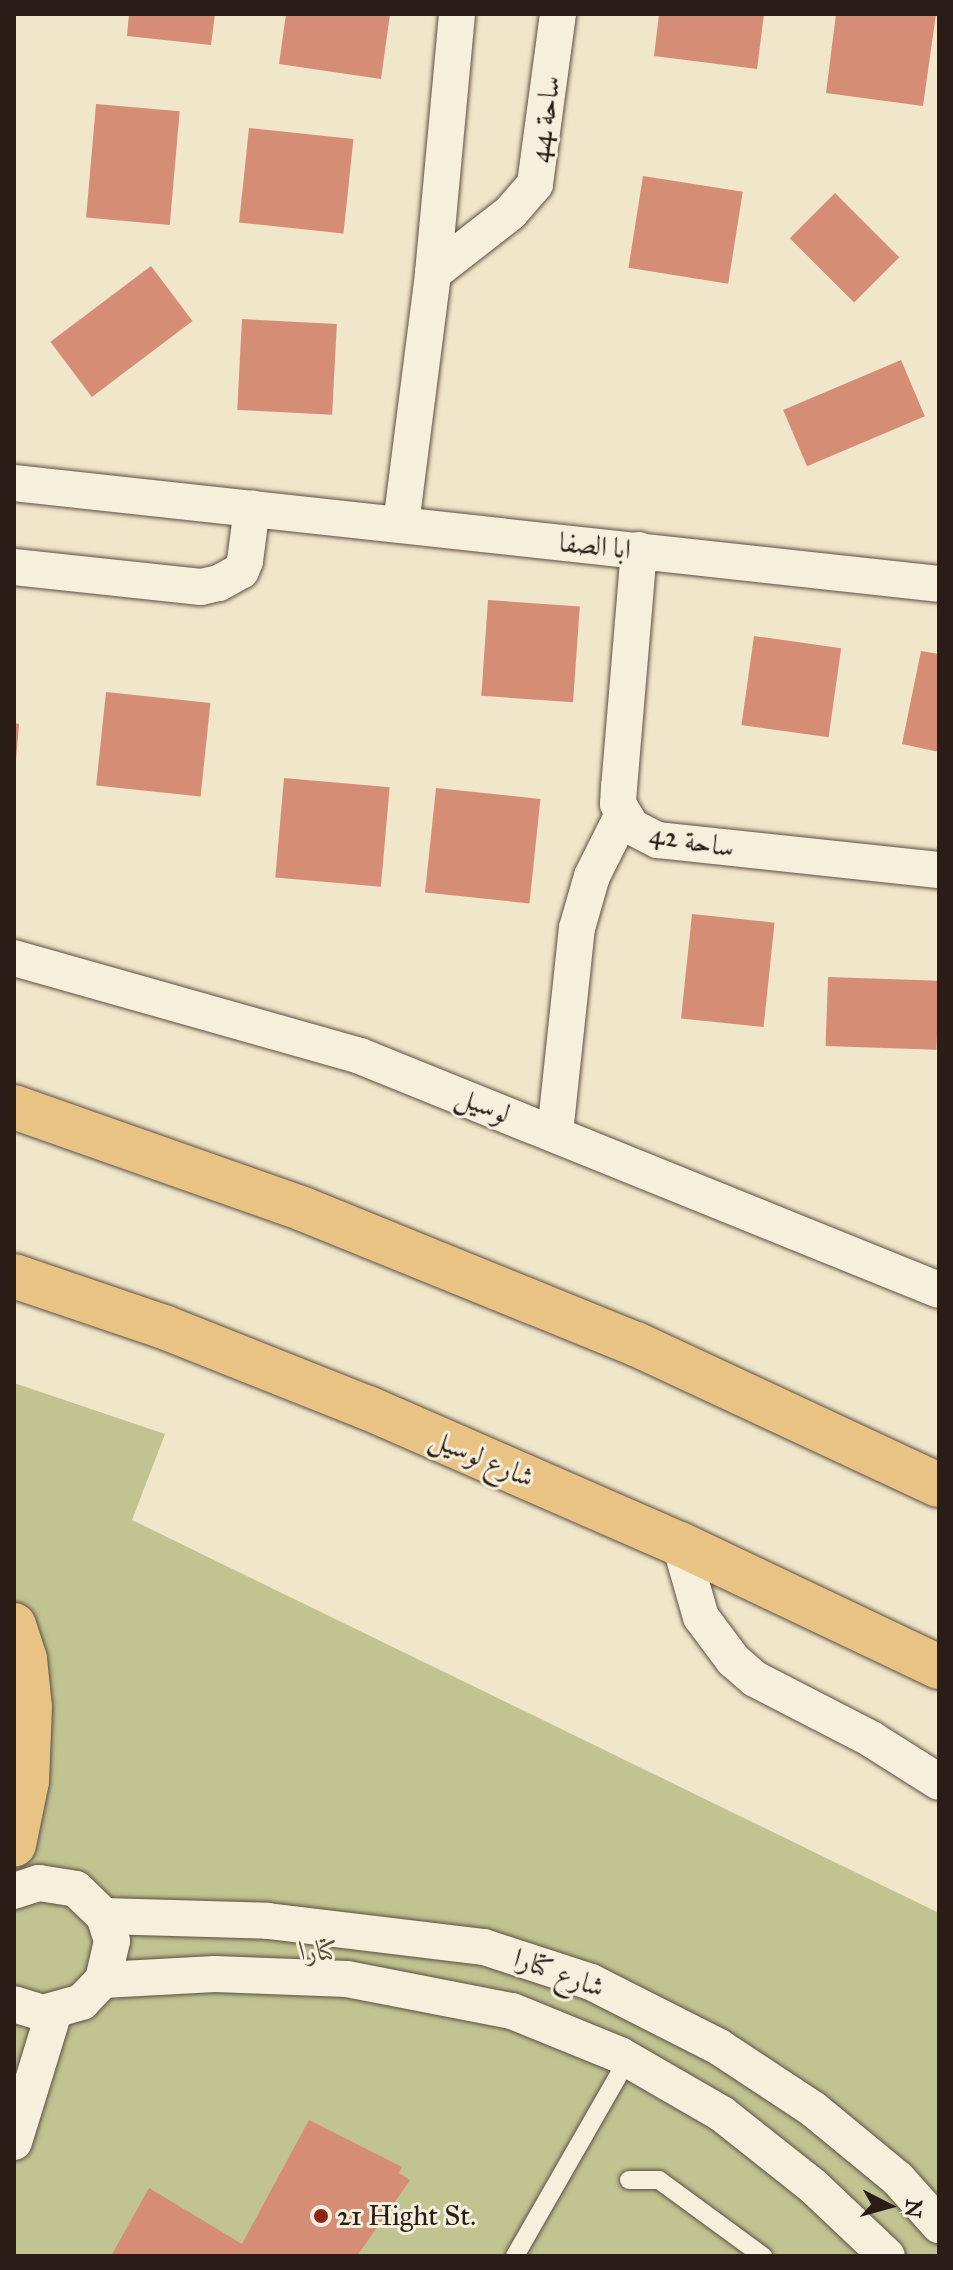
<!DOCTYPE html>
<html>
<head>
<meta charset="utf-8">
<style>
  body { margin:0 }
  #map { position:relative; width:953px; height:2270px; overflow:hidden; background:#f0e6c9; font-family:"IM FELL Great Primer",Amiri,serif }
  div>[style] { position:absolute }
  .green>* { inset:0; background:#c1c391 }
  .building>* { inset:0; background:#d58d76; transform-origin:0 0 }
  .roads { filter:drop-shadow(0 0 2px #5c4e43) drop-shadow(0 0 2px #5c4e43) }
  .service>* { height:18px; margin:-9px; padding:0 9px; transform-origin:9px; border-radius:9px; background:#f5efdc }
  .minor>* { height:36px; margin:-18px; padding:0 18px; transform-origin:18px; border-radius:18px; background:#f5efdc }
  .trunk>* { height:44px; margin:-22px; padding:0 22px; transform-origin:22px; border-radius:22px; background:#e8c384 }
  .dots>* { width:22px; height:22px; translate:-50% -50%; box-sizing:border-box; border:4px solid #f5efdc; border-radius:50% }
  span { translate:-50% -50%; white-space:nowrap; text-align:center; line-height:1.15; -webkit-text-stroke:6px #f5efdc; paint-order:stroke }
  .street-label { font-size:28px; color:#2a1c16 }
  .park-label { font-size:28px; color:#574e3b; font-style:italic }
  .poi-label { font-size:28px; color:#2a1c16 }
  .left { translate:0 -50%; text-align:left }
  .frame { position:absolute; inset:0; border:16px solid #2a1c16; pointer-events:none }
  .north { position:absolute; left:849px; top:2166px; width:80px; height:80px; -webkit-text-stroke:6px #f5efdc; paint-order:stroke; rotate:96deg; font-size:22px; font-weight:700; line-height:32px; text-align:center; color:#2a1c16 }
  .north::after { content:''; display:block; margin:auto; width:28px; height:36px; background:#2a1c16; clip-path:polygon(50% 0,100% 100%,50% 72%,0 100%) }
</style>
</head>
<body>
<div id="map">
  <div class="green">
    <i style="clip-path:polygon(14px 1383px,165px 1434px,132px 1520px,939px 1913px,939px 2256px,14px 2256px)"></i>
  </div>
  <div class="building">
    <i style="clip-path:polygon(129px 14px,215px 14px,211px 45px,127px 36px)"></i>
    <i style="clip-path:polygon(286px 14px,390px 14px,381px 79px,279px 64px)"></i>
    <i style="clip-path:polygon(659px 14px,764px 14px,757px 69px,654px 56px)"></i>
    <i style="clip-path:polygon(836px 14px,936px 14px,923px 106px,826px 93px)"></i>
    <i style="left:96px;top:104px;width:84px;height:114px;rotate:5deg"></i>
    <i style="left:249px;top:128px;width:105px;height:95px;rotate:6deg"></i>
    <i style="left:643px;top:176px;width:101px;height:93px;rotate:9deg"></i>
    <i style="left:835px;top:193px;width:91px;height:64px;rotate:45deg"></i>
    <i style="left:151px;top:266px;width:69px;height:126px;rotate:53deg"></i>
    <i style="left:242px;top:319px;width:95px;height:91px;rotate:3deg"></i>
    <i style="left:901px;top:360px;width:61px;height:128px;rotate:67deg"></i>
    <i style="left:488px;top:600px;width:92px;height:96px;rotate:4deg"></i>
    <i style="left:754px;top:636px;width:88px;height:90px;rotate:8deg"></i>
    <i style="clip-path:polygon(921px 651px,939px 654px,939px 752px,902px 744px)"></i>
    <i style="left:106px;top:692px;width:105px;height:94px;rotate:6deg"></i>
    <i style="clip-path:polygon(14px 723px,19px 724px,16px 760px,14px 760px)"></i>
    <i style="left:284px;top:778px;width:106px;height:100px;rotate:5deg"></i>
    <i style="left:436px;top:788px;width:105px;height:105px;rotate:6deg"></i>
    <i style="left:692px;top:914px;width:83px;height:105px;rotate:6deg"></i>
    <i style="left:828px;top:977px;width:111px;height:69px;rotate:2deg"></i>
    <i style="clip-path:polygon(309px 2120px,402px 2167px,399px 2173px,410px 2180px,357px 2256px,111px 2256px,149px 2188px,242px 2244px)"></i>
  </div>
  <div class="roads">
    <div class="service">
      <i style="left:629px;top:2180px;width:30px"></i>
      <i style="left:659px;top:2180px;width:129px;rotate:36.2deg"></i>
      <i style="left:515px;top:2256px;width:227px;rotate:-60.2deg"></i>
    </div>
    <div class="minor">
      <i style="left:433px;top:273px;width:98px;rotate:-37.9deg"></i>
      <i style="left:510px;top:213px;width:38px;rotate:-49deg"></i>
      <i style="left:535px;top:184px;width:172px;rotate:-82.3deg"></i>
      <i style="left:14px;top:483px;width:930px;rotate:6.23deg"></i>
      <i style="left:401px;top:524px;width:253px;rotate:-82.7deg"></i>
      <i style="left:433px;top:273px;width:260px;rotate:-84.7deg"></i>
      <i style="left:639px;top:550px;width:237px;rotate:94.8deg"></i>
      <i style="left:619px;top:786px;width:18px;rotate:93deg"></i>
      <i style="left:618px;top:804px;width:27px;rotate:59deg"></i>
      <i style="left:632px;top:827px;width:29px;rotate:27deg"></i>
      <i style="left:658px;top:840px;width:283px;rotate:6.1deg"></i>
      <i style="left:14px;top:567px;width:188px;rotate:6.1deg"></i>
      <i style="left:201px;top:587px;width:18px;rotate:-13deg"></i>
      <i style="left:219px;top:583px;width:25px;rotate:-29deg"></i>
      <i style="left:241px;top:571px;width:11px;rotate:-68deg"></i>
      <i style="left:245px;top:561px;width:53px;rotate:-82.5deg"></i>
      <i style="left:14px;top:958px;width:360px;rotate:15.8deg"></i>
      <i style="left:360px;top:1056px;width:624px;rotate:22.01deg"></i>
      <i style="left:555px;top:1133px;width:206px;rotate:-83.9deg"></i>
      <i style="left:577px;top:928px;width:54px;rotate:-73.9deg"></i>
      <i style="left:592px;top:876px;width:67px;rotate:-63.4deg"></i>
      <i style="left:680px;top:1544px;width:76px;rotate:74deg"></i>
      <i style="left:701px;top:1617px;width:54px;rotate:53.3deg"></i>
      <i style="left:733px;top:1660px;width:29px;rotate:41deg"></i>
      <i style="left:755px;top:1679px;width:131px;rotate:27.3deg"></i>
      <i style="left:871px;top:1739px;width:80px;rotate:32.3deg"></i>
      <i style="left:14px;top:1891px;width:26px;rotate:-18deg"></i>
      <i style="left:39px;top:1883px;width:37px;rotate:9deg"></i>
      <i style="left:76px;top:1889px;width:39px;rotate:44deg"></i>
      <i style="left:104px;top:1916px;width:26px;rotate:72deg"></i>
      <i style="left:112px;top:1941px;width:40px;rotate:103deg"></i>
      <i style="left:103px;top:1980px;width:30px;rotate:134deg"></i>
      <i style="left:82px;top:2002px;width:41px;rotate:164.2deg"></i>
      <i style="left:43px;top:2013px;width:30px;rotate:-163deg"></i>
      <i style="left:104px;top:1916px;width:164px;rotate:1.7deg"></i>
      <i style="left:268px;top:1921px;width:218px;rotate:6.9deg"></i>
      <i style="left:484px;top:1947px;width:113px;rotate:18.1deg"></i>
      <i style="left:591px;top:1982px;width:144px;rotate:26.9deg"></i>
      <i style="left:719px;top:2047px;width:113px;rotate:33.4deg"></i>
      <i style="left:813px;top:2109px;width:110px;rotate:39.5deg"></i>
      <i style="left:898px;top:2179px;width:62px;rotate:48.3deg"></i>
      <i style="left:103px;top:1980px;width:112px;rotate:-3.1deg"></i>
      <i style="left:215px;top:1974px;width:132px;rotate:2.2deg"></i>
      <i style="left:347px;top:1979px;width:168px;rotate:11deg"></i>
      <i style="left:512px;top:2011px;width:117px;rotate:22.2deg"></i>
      <i style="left:620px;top:2055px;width:118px;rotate:30deg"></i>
      <i style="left:722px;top:2114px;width:117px;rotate:38.4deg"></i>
      <i style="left:814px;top:2187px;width:100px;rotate:43.4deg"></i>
      <i style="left:14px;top:2142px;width:136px;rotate:-72.9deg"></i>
    </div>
    <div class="trunk">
      <i style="left:14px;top:1107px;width:306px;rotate:19.4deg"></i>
      <i style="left:303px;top:1209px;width:359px;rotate:22.1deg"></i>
      <i style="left:636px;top:1344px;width:334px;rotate:25deg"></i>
      <i style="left:14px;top:1276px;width:158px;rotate:18.8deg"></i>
      <i style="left:164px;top:1327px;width:219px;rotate:21.7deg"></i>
      <i style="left:368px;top:1408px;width:340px;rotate:23.6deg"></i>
      <i style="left:680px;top:1544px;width:287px;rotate:25.4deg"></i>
      <i style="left:14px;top:1625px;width:36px;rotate:72deg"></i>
      <i style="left:25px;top:1659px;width:48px;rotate:84.1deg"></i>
      <i style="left:30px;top:1707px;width:74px;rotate:92.3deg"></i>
      <i style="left:27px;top:1781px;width:65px;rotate:101.5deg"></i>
    </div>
  </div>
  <div class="dots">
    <i style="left:321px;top:2216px;background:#8f2418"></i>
  </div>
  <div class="street-label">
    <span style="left:545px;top:119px;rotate:-82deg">ساحة 44</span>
    <span style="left:595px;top:546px;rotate:6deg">ابا الصفا</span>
    <span style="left:692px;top:841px;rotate:10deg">ساحة 42</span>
    <span style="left:483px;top:1105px;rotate:22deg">لوسيل</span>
    <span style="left:482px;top:1458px;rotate:23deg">شارع لوسيل</span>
    <span style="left:559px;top:1973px;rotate:20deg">شارع كتارا</span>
  </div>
  <div class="park-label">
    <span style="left:320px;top:1951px">كتارا</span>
  </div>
  <div class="poi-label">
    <span class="left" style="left:337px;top:2216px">21 Hight St.</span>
  </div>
  <div class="frame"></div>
  <div class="north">N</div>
</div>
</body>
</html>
